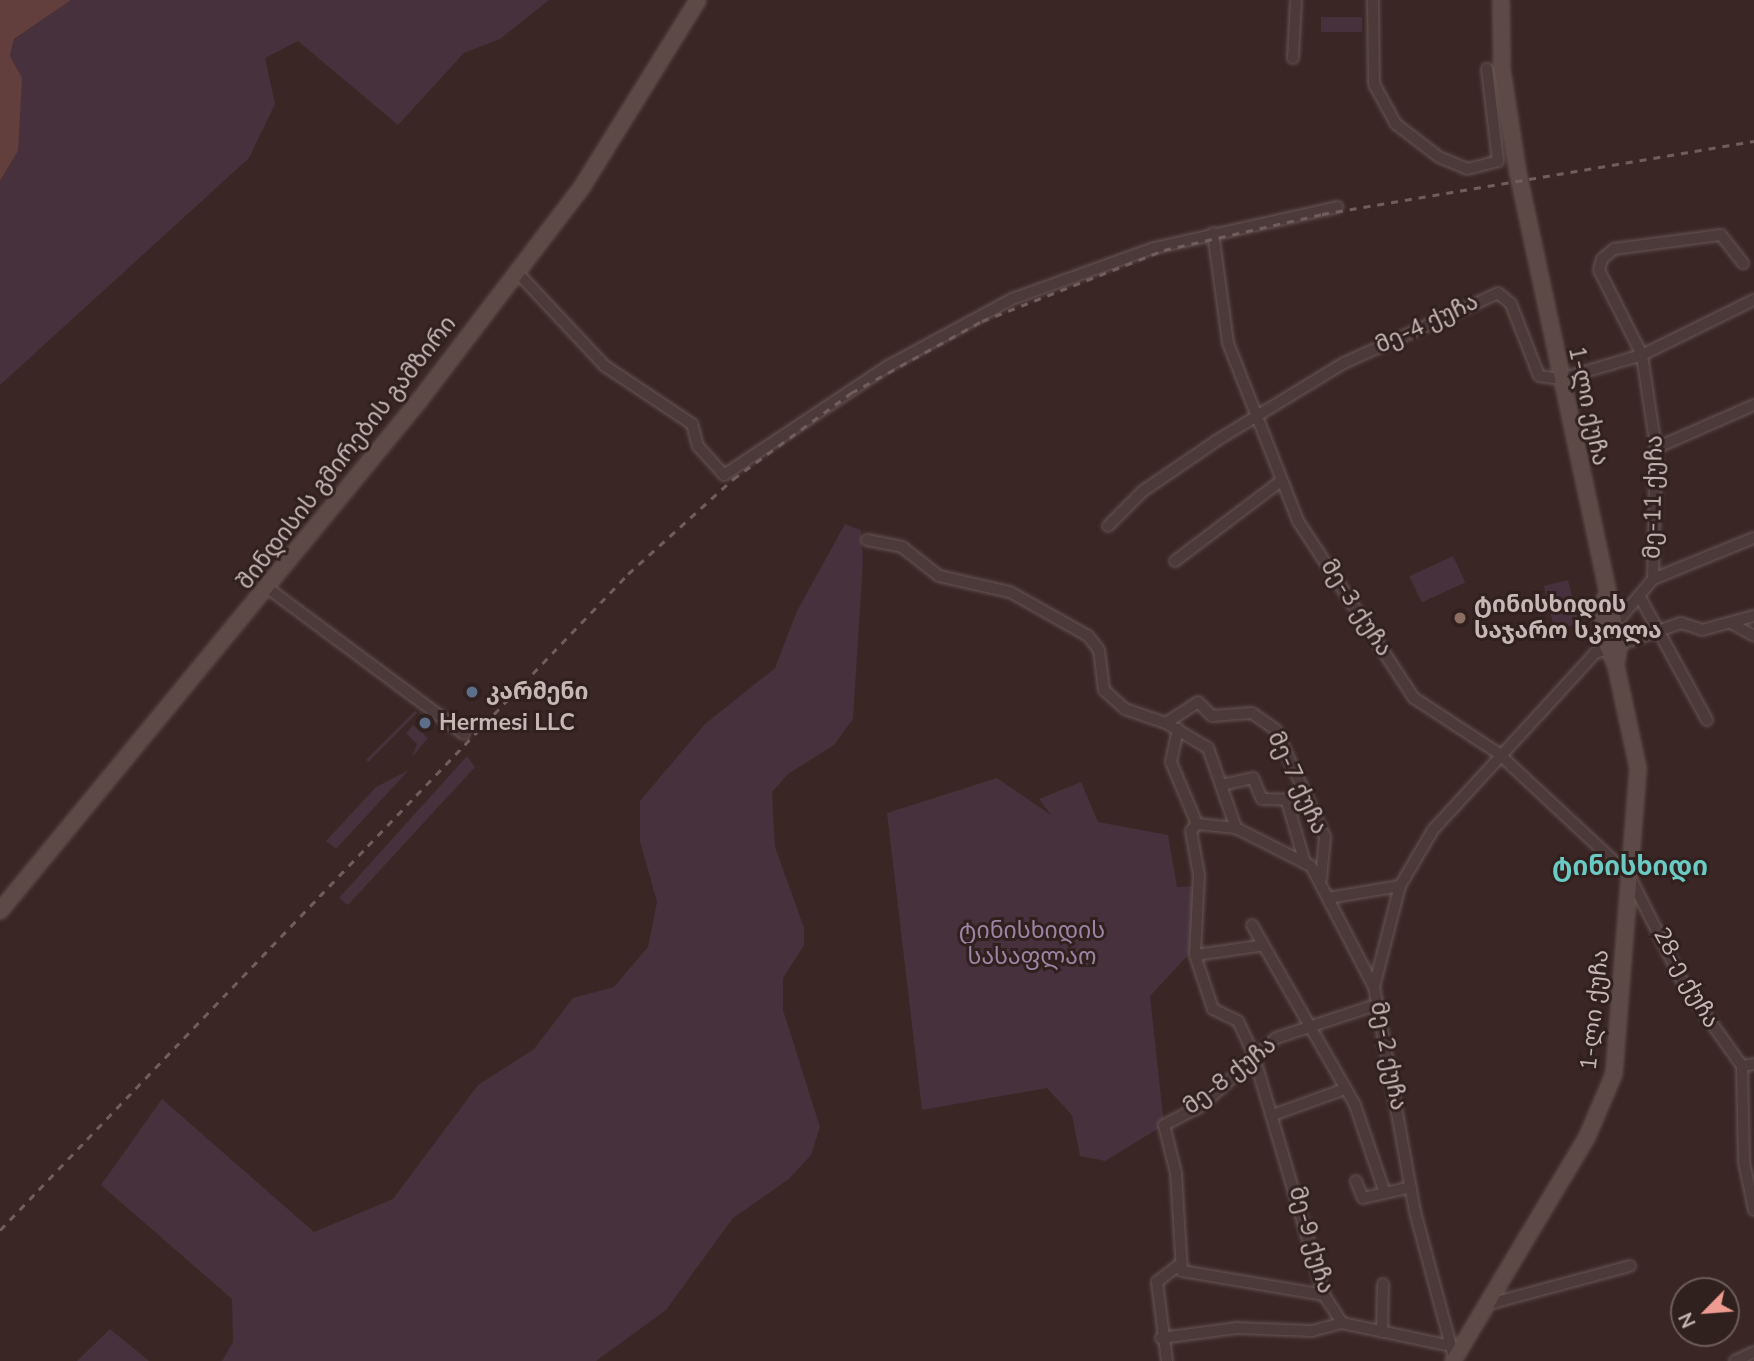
<!DOCTYPE html>
<html>
<head>
<meta charset="utf-8">
<style>
  body { margin:0 }
  #map { position:relative; width:1754px; height:1361px; overflow:hidden; background:#3a2725; font-family:"Nunito Sans","Noto Sans Georgian",sans-serif }
  div>[style] { position:absolute }
  .green>* { inset:0; background:#46313d; transform-origin:0 0 }
  .water>* { inset:0; background:#623f3c }
  .roads { filter:drop-shadow(0 0 2px #665654) drop-shadow(0 0 2px #665654) }
  .minor>* { height:10px; margin:-5px; padding:0 5px; transform-origin:5px; border-radius:5px; background:#4b3a39 }
  .secondary>* { height:14px; margin:-7px; padding:0 7px; transform-origin:7px; border-radius:7px; background:#5d4a47 }
  .rail>* { height:2.5px; margin-top:-1.25px; transform-origin:0; background:repeating-linear-gradient(90deg,#715d5b 0 7px,transparent 0 14px) }
  .dots>* { width:19px; height:19px; translate:-50% -50%; box-sizing:border-box; border:4px solid #30201e; border-radius:50% }
  span { translate:-50% -50%; white-space:nowrap; text-align:center; line-height:1.15; -webkit-text-stroke:6px #30201e; paint-order:stroke }
  .street-label { font-size:23px; color:#c6b7b5 }
  .poi-label { font-size:23px; color:#c6b7b5; font-weight:700 }
  .left { translate:0 -50%; text-align:left }
  .park-label { font-size:23px; color:#9c84a5 }
  .quarter-label { font-size:26px; color:#6bcac4; font-weight:700 }
  .north { position:absolute; left:1670px; top:1277px; width:70px; height:70px; box-sizing:border-box; background:#30201e; border:2px solid #6c5c5a; border-radius:50%; rotate:245deg; font-size:19px; font-weight:700; line-height:28px; text-align:center; color:#c6b7b5 }
  .north::after { content:''; display:block; margin:auto; width:24px; height:32px; background:#ee9c92; clip-path:polygon(50% 0,100% 100%,50% 72%,0 100%) }
</style>
</head>
<body>
<div id="map">
  <div class="green">
    <i style="clip-path:polygon(71px 0,549px 0,500px 39px,464px 53px,398px 125px,298px 41px,265px 58px,275px 104px,249px 158px,0 385px,0 181px,18px 151px,10px 56px,14px 39px)"></i>
    <i style="left:1321px;top:17px;width:41px;height:15px"></i>
    <i style="clip-path:polygon(845px 524px,861px 530px,863px 560px,853px 719px,834px 745px,788px 774px,772px 792px,775px 847px,804px 928px,804px 945px,783px 978px,783px 1010px,820px 1127px,811px 1155px,789px 1179px,733px 1218px,666px 1310px,596px 1361px,222px 1361px,233px 1342px,232px 1299px,101px 1185px,162px 1099px,314px 1232px,393px 1199px,478px 1085px,534px 1049px,573px 998px,614px 987px,648px 947px,657px 902px,640px 841px,640px 801px,705px 724px,775px 668px,797px 611px)"></i>
    <i style="left:1453px;top:556px;width:29px;height:48px;rotate:65deg"></i>
    <i style="left:1568px;top:580px;width:45px;height:25px;rotate:76deg"></i>
    <i style="left:415px;top:711px;width:3px;height:69px;rotate:45deg"></i>
    <i style="clip-path:polygon(413px 725px,428px 738px,412px 757px,417px 744px,406px 733px)"></i>
    <i style="clip-path:polygon(467px 756px,475px 767px,348px 905px,339px 898px)"></i>
    <i style="clip-path:polygon(409px 770px,336px 849px,326px 841px,376px 787px)"></i>
    <i style="clip-path:polygon(997px 778px,1051px 815px,1039px 799px,1081px 782px,1098px 822px,1168px 835px,1177px 887px,1199px 886px,1195px 955px,1189px 954px,1150px 996px,1164px 1125px,1105px 1161px,1080px 1156px,1072px 1115px,1047px 1088px,922px 1110px,887px 813px)"></i>
    <i style="clip-path:polygon(110px 1329px,149px 1361px,77px 1361px)"></i>
  </div>
  <div class="water">
    <i style="clip-path:polygon(0 0,71px 0,14px 39px,10px 56px,22px 78px,18px 151px,0 181px)"></i>
  </div>
  <div class="roads">
    <div class="minor">
      <i style="left:1373px;top:0;width:84px;rotate:89.3deg"></i>
      <i style="left:1374px;top:84px;width:46px;rotate:61.2deg"></i>
      <i style="left:1396px;top:124px;width:54px;rotate:37.5deg"></i>
      <i style="left:1439px;top:157px;width:30px;rotate:23deg"></i>
      <i style="left:1467px;top:169px;width:32px;rotate:-14deg"></i>
      <i style="left:1498px;top:161px;width:93px;rotate:-96.8deg"></i>
      <i style="left:1293px;top:58px;width:58px;rotate:-87deg"></i>
      <i style="left:1213px;top:233px;width:111px;rotate:82.2deg"></i>
      <i style="left:1228px;top:343px;width:191px;rotate:68.5deg"></i>
      <i style="left:1298px;top:521px;width:212px;rotate:56.8deg"></i>
      <i style="left:1414px;top:698px;width:100px;rotate:33.2deg"></i>
      <i style="left:1498px;top:753px;width:179px;rotate:43deg"></i>
      <i style="left:1629px;top:875px;width:121px;rotate:63.4deg"></i>
      <i style="left:1683px;top:983px;width:102px;rotate:54.6deg"></i>
      <i style="left:517px;top:272px;width:129px;rotate:46.9deg"></i>
      <i style="left:605px;top:366px;width:105px;rotate:33.7deg"></i>
      <i style="left:692px;top:424px;width:23px;rotate:75deg"></i>
      <i style="left:698px;top:446px;width:39px;rotate:48deg"></i>
      <i style="left:724px;top:475px;width:197px;rotate:-33.6deg"></i>
      <i style="left:888px;top:366px;width:141px;rotate:-28.4deg"></i>
      <i style="left:1012px;top:299px;width:151px;rotate:-19.8deg"></i>
      <i style="left:1154px;top:248px;width:188px;rotate:-12.6deg"></i>
      <i style="left:1656px;top:448px;width:107px;rotate:-23.7deg"></i>
      <i style="left:1108px;top:526px;width:49px;rotate:-45deg"></i>
      <i style="left:1143px;top:491px;width:88px;rotate:-34.4deg"></i>
      <i style="left:1216px;top:441px;width:150px;rotate:-31.4deg"></i>
      <i style="left:1344px;top:363px;width:169px;rotate:-24.4deg"></i>
      <i style="left:1498px;top:293px;width:17px;rotate:40deg"></i>
      <i style="left:1511px;top:304px;width:77px;rotate:68.7deg"></i>
      <i style="left:1539px;top:376px;width:21px;rotate:8deg"></i>
      <i style="left:1560px;top:379px;width:85px;rotate:-16.3deg"></i>
      <i style="left:1642px;top:355px;width:125px;rotate:-26.2deg"></i>
      <i style="left:867px;top:540px;width:36px;rotate:11deg"></i>
      <i style="left:902px;top:547px;width:47px;rotate:38.1deg"></i>
      <i style="left:939px;top:576px;width:73px;rotate:12.7deg"></i>
      <i style="left:1010px;top:592px;width:90px;rotate:29.4deg"></i>
      <i style="left:1088px;top:636px;width:18px;rotate:52deg"></i>
      <i style="left:1099px;top:650px;width:40px;rotate:82.9deg"></i>
      <i style="left:1104px;top:690px;width:28px;rotate:42deg"></i>
      <i style="left:1125px;top:709px;width:43px;rotate:18.9deg"></i>
      <i style="left:1166px;top:723px;width:49px;rotate:30.8deg"></i>
      <i style="left:1208px;top:748px;width:85px;rotate:70.7deg"></i>
      <i style="left:1175px;top:561px;width:129px;rotate:-37.1deg"></i>
      <i style="left:1653px;top:579px;width:109px;rotate:-22.1deg"></i>
      <i style="left:269px;top:589px;width:243px;rotate:36.6deg"></i>
      <i style="left:1641px;top:599px;width:138px;rotate:61.4deg"></i>
      <i style="left:1731px;top:623px;width:26px;rotate:29deg"></i>
      <i style="left:1612px;top:628px;width:64px;rotate:-50.1deg"></i>
      <i style="left:1653px;top:579px;width:131px;rotate:-88.7deg"></i>
      <i style="left:1656px;top:448px;width:94px;rotate:-98.6deg"></i>
      <i style="left:1642px;top:355px;width:95px;rotate:-116.8deg"></i>
      <i style="left:1599px;top:270px;width:11px;rotate:-75deg"></i>
      <i style="left:1602px;top:259px;width:16px;rotate:-40deg"></i>
      <i style="left:1614px;top:249px;width:108px;rotate:-7.5deg"></i>
      <i style="left:1721px;top:235px;width:36px;rotate:52deg"></i>
      <i style="left:1166px;top:723px;width:38px;rotate:-33deg"></i>
      <i style="left:1198px;top:702px;width:20px;rotate:45deg"></i>
      <i style="left:1212px;top:716px;width:40px;rotate:-4.3deg"></i>
      <i style="left:1252px;top:713px;width:29px;rotate:35deg"></i>
      <i style="left:1276px;top:730px;width:118px;rotate:65.4deg"></i>
      <i style="left:1325px;top:837px;width:42px;rotate:95.4deg"></i>
      <i style="left:1178px;top:729px;width:34px;rotate:102deg"></i>
      <i style="left:1171px;top:762px;width:67px;rotate:67.2deg"></i>
      <i style="left:1197px;top:824px;width:9px;rotate:131deg"></i>
      <i style="left:1191px;top:831px;width:45px;rotate:79.7deg"></i>
      <i style="left:1199px;top:875px;width:80px;rotate:92.9deg"></i>
      <i style="left:1195px;top:955px;width:57px;rotate:71.6deg"></i>
      <i style="left:1213px;top:1009px;width:28px;rotate:26deg"></i>
      <i style="left:1238px;top:1021px;width:35px;rotate:65deg"></i>
      <i style="left:1253px;top:1053px;width:252px;rotate:73.6deg"></i>
      <i style="left:1324px;top:1295px;width:33px;rotate:57deg"></i>
      <i style="left:1342px;top:1323px;width:106px;rotate:11.9deg"></i>
      <i style="left:1221px;top:785px;width:33px;rotate:-12deg"></i>
      <i style="left:1253px;top:778px;width:23px;rotate:67deg"></i>
      <i style="left:1262px;top:799px;width:44px;rotate:1.3deg"></i>
      <i style="left:1287px;top:801px;width:65px;rotate:73.8deg"></i>
      <i style="left:1197px;top:824px;width:39px;rotate:6deg"></i>
      <i style="left:1236px;top:828px;width:84px;rotate:26.9deg"></i>
      <i style="left:1311px;top:866px;width:136px;rotate:62.5deg"></i>
      <i style="left:1328px;top:898px;width:73px;rotate:-9.5deg"></i>
      <i style="left:1252px;top:925px;width:207px;rotate:60.2deg"></i>
      <i style="left:1355px;top:1105px;width:93px;rotate:71.2deg"></i>
      <i style="left:1195px;top:955px;width:65px;rotate:-8deg"></i>
      <i style="left:1742px;top:1066px;width:96px;rotate:88.8deg"></i>
      <i style="left:1744px;top:1162px;width:49px;rotate:78.2deg"></i>
      <i style="left:1742px;top:1066px;width:12px;rotate:-9deg"></i>
      <i style="left:1273px;top:1115px;width:77px;rotate:-19.9deg"></i>
      <i style="left:1356px;top:1181px;width:18px;rotate:68deg"></i>
      <i style="left:1363px;top:1198px;width:49px;rotate:-12.9deg"></i>
      <i style="left:1324px;top:1295px;width:144px;rotate:-170.4deg"></i>
      <i style="left:1182px;top:1271px;width:98px;rotate:-93.5deg"></i>
      <i style="left:1176px;top:1173px;width:49px;rotate:-104deg"></i>
      <i style="left:1164px;top:1125px;width:42px;rotate:-27.2deg"></i>
      <i style="left:1201px;top:1106px;width:101px;rotate:-42.2deg"></i>
      <i style="left:1276px;top:1038px;width:108px;rotate:-18.4deg"></i>
      <i style="left:1489px;top:1304px;width:146px;rotate:-15.1deg"></i>
      <i style="left:1382px;top:1332px;width:48px;rotate:-88.8deg"></i>
      <i style="left:1161px;top:1338px;width:77px;rotate:-7.5deg"></i>
      <i style="left:1237px;top:1328px;width:75px;rotate:2.3deg"></i>
      <i style="left:1312px;top:1331px;width:31px;rotate:-15deg"></i>
      <i style="left:1167px;top:1361px;width:80px;rotate:-97.2deg"></i>
      <i style="left:1157px;top:1282px;width:28px;rotate:-38deg"></i>
      <i style="left:1455px;top:1361px;width:154px;rotate:-105deg"></i>
      <i style="left:1415px;top:1212px;width:229px;rotate:-100.3deg"></i>
      <i style="left:1374px;top:987px;width:104px;rotate:-75.6deg"></i>
      <i style="left:1400px;top:886px;width:65px;rotate:-59.5deg"></i>
      <i style="left:1433px;top:830px;width:240px;rotate:-47.5deg"></i>
      <i style="left:1595px;top:653px;width:91px;rotate:-19.2deg"></i>
      <i style="left:1681px;top:623px;width:22px;rotate:18deg"></i>
      <i style="left:1702px;top:630px;width:54px;rotate:-15.1deg"></i>
      <i style="left:1735px;top:1361px;width:21px;rotate:-25deg"></i>
    </div>
    <div class="secondary">
      <i style="left:1501px;top:0;width:70px;rotate:89.2deg"></i>
      <i style="left:1502px;top:70px;width:104px;rotate:81.2deg"></i>
      <i style="left:1518px;top:173px;width:484px;rotate:77.9deg"></i>
      <i style="left:1619px;top:646px;width:20px;rotate:99deg"></i>
      <i style="left:0;top:911px;width:660px;rotate:-50.59deg"></i>
      <i style="left:419px;top:401px;width:269px;rotate:-52.7deg"></i>
      <i style="left:582px;top:187px;width:220px;rotate:-58.2deg"></i>
      <i style="left:1453px;top:1361px;width:261px;rotate:-59.1deg"></i>
      <i style="left:1587px;top:1137px;width:69px;rotate:-66.8deg"></i>
      <i style="left:1614px;top:1074px;width:307px;rotate:-85.5deg"></i>
      <i style="left:1638px;top:768px;width:104px;rotate:-102.2deg"></i>
      <i style="left:1616px;top:666px;width:32px;rotate:-114deg"></i>
      <i style="left:1603px;top:637px;width:38px;rotate:-88deg"></i>
    </div>
  </div>
  <div class="rail">
    <i style="left:0;top:1230px;width:908px;rotate:-46.25deg"></i>
    <i style="left:628px;top:574px;width:142px;rotate:-42.1deg"></i>
    <i style="left:733px;top:479px;width:146px;rotate:-36.1deg"></i>
    <i style="left:851px;top:393px;width:149px;rotate:-28.8deg"></i>
    <i style="left:982px;top:321px;width:195px;rotate:-21.3deg"></i>
    <i style="left:1164px;top:250px;width:162px;rotate:-12.8deg"></i>
    <i style="left:1322px;top:214px;width:438px;rotate:-9.6deg"></i>
  </div>
  <div class="dots">
    <i style="left:1460px;top:618px;background:#8d6e63"></i>
    <i style="left:472px;top:692px;background:#5c6f8a"></i>
    <i style="left:425px;top:723px;background:#5c6f8a"></i>
  </div>
  <div class="street-label">
    <span style="left:1427px;top:324px;rotate:-25deg">მე-4 ქუჩა</span>
    <span style="left:1588px;top:406px;rotate:78deg">1-ლი ქუჩა</span>
    <span style="left:347px;top:453px;rotate:-52deg">შინდისის გმირების გამზირი</span>
    <span style="left:1654px;top:497px;rotate:-89deg">მე-11 ქუჩა</span>
    <span style="left:1356px;top:608px;rotate:57deg">მე-3 ქუჩა</span>
    <span style="left:1297px;top:783px;rotate:65deg">მე-7 ქუჩა</span>
    <span style="left:1686px;top:978px;rotate:61deg">28-ე ქუჩა</span>
    <span style="left:1595px;top:1010px;rotate:-84deg">1-ლი ქუჩა</span>
    <span style="left:1388px;top:1056px;rotate:79deg">მე-2 ქუჩა</span>
    <span style="left:1230px;top:1076px;rotate:-38deg">მე-8 ქუჩა</span>
    <span style="left:1311px;top:1240px;rotate:74deg">მე-9 ქუჩა</span>
  </div>
  <div class="poi-label">
    <span class="left" style="left:1474px;top:618px">ტინისხიდის<br>საჯარო სკოლა</span>
    <span class="left" style="left:486px;top:692px">კარმენი</span>
    <span class="left" style="left:439px;top:723px">Hermesi LLC</span>
  </div>
  <div class="park-label">
    <span style="left:1032px;top:944px">ტინისხიდის<br>სასაფლაო</span>
  </div>
  <div class="quarter-label">
    <span style="left:1630px;top:867px">ტინისხიდი</span>
  </div>
  <div class="north">N</div>
</div>
</body>
</html>
